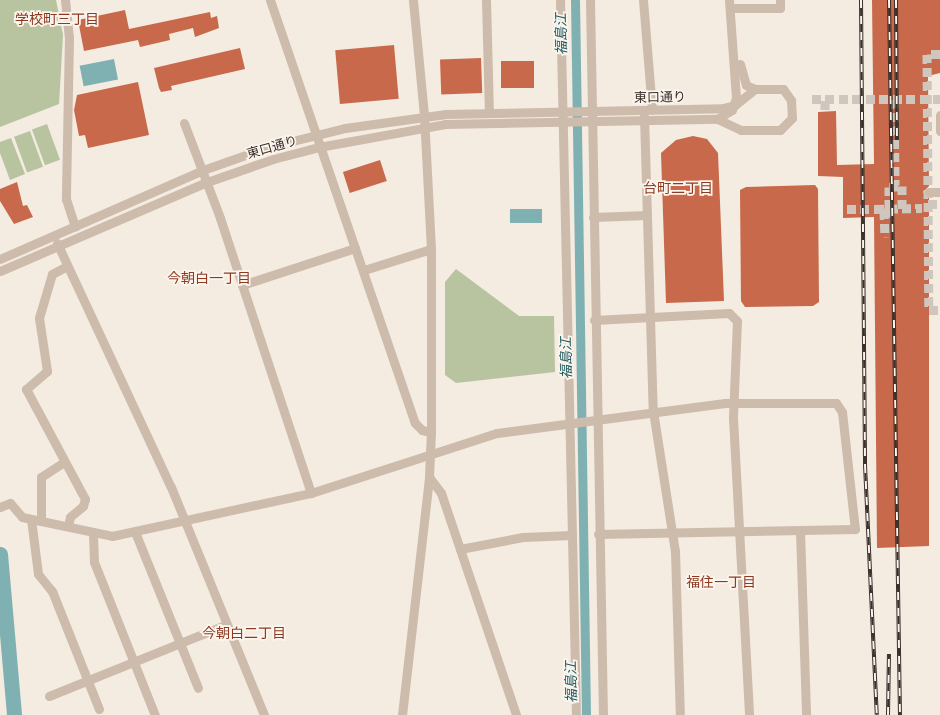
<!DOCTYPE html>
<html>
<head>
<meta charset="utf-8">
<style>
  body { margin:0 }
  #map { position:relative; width:940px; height:715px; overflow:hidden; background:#f4ebe1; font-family:"Exo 2","Noto Sans JP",sans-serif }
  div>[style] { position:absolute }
  .green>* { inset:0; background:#b8c4a0; transform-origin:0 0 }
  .water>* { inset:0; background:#7fb0b2; transform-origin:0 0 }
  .canal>* { height:9px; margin:-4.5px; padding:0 4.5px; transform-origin:4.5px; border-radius:4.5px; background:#7fb0b2 }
  .river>* { height:15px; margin:-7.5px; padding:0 7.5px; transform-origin:7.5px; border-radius:7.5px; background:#7fb0b2 }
  .building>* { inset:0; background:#c8694b; transform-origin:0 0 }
  .minor-tunnel>* { height:9px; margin-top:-4.5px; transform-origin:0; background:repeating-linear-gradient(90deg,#cfc6bd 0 9px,transparent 0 13.5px) }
  .minor>* { height:9px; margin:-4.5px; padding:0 4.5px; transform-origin:4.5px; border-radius:4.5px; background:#cdbbac }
  .rail>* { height:4px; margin-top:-2px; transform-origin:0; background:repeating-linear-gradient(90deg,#fbf5ee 0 8px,#3b302b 0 16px); box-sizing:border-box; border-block:1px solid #3b302b }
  span { translate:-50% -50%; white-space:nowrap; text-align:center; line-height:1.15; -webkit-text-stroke:3.5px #fbf5ee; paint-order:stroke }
  .street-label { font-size:13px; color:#3b302b }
  .neighbourhood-label { font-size:14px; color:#8c3b22 }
  .water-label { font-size:14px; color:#1f5a5e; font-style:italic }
</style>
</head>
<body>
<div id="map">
  <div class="green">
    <i style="clip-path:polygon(0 0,56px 0,63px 35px,59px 104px,0 127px)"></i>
    <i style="left:47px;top:124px;width:38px;height:16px;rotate:70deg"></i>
    <i style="left:30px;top:131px;width:38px;height:17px;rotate:70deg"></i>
    <i style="clip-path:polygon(11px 138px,25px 174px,10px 180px,0 153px,0 142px)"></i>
    <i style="clip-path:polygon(456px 269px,519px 316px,554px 316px,555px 372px,456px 383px,445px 375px,445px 282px)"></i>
  </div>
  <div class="water">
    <i style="left:114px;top:59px;width:21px;height:35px;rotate:79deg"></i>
    <i style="left:510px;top:209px;width:32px;height:14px"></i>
  </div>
  <div class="canal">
    <i style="left:575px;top:0;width:715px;rotate:89.12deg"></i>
  </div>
  <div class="river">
    <i style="left:0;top:554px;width:162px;rotate:85deg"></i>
  </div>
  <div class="building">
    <i style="clip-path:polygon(872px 0,940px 0,940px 73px,928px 76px,929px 186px,923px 192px,929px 198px,929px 546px,877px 548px,874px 217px,843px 218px,843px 177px,818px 176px,818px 112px,836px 111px,837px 165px,874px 164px)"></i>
    <i style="clip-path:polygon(125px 10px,129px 29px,210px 12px,211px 18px,217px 16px,219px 28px,195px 37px,193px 28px,169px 34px,170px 40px,140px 47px,138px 40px,84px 51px,78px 20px)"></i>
    <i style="left:394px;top:45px;width:54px;height:59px;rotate:85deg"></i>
    <i style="clip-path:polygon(240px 48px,245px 69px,171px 86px,172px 90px,161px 92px,159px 88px,154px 68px)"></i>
    <i style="left:481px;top:58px;width:35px;height:41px;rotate:88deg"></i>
    <i style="left:534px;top:61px;width:27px;height:33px;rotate:90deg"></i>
    <i style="clip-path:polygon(138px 82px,149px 135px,88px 148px,85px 135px,79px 136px,74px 110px,77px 95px)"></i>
    <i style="clip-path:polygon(693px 136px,707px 139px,718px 153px,724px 301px,666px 303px,661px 153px,676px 140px)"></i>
    <i style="left:380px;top:160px;width:22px;height:39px;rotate:72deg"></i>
    <i style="clip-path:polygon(17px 182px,23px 206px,27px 205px,33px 217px,14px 224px,0 201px,0 189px)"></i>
    <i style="clip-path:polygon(815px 185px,818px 189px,819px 302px,813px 306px,745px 307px,741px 301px,740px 190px,746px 187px)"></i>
  </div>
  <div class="minor-tunnel">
    <i style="left:940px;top:54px;width:13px;rotate:180deg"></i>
    <i style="left:927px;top:54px;width:256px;rotate:89.6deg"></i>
    <i style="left:929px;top:310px;width:11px"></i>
    <i style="left:812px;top:99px;width:128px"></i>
    <i style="left:894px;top:99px;width:86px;rotate:89.3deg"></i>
    <i style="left:825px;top:100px;width:12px;rotate:90deg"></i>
    <i style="left:928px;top:204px;width:12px"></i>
    <i style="left:847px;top:209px;width:30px"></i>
    <i style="left:875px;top:209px;width:47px;rotate:-1.2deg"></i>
    <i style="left:884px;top:210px;width:27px;rotate:88deg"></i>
    <i style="left:886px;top:216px;width:8px;rotate:-67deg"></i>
    <i style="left:889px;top:209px;width:22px;rotate:-90deg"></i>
    <i style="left:889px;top:187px;width:13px;rotate:-4deg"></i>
    <i style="left:902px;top:186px;width:23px;rotate:90deg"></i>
  </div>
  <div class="minor">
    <i style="left:65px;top:0;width:37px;rotate:84deg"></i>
    <i style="left:69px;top:37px;width:162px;rotate:91.1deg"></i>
    <i style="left:66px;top:199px;width:29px;rotate:72deg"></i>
    <i style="left:270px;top:0;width:447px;rotate:71.1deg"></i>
    <i style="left:415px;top:423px;width:10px;rotate:45deg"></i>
    <i style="left:422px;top:430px;width:9px;rotate:13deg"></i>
    <i style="left:486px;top:0;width:113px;rotate:88.5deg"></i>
    <i style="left:560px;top:0;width:715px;rotate:88.72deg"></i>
    <i style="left:590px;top:0;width:715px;rotate:88.96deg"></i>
    <i style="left:643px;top:0;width:110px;rotate:85.3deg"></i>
    <i style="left:730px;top:8px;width:50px"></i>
    <i style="left:780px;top:8px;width:8px;rotate:-90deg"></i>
    <i style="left:740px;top:64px;width:22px;rotate:74deg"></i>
    <i style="left:746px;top:85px;width:10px;rotate:24deg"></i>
    <i style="left:940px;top:115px;width:16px;rotate:90deg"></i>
    <i style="left:644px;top:116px;width:295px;rotate:88.3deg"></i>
    <i style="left:653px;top:411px;width:142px;rotate:81.1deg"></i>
    <i style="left:675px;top:551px;width:164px;rotate:88.3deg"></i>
    <i style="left:184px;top:123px;width:102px;rotate:69.2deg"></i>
    <i style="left:220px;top:218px;width:290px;rotate:71.7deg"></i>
    <i style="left:929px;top:192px;width:11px"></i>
    <i style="left:593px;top:217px;width:54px;rotate:-2.1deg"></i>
    <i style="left:57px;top:243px;width:269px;rotate:65deg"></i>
    <i style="left:171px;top:487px;width:246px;rotate:67.8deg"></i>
    <i style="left:0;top:259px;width:222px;rotate:-23.7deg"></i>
    <i style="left:203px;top:170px;width:69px;rotate:-19.5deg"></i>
    <i style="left:268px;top:147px;width:79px;rotate:-13.9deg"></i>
    <i style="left:345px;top:128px;width:102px;rotate:-7.9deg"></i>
    <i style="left:446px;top:114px;width:277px;rotate:-1.2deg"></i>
    <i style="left:723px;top:108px;width:12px;rotate:-14deg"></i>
    <i style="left:735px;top:105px;width:26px;rotate:-39deg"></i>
    <i style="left:755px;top:89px;width:28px"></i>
    <i style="left:783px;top:89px;width:14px;rotate:54deg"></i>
    <i style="left:791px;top:100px;width:18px;rotate:87deg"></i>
    <i style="left:792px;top:118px;width:17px;rotate:135deg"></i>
    <i style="left:780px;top:130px;width:39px;rotate:180deg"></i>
    <i style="left:741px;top:130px;width:26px;rotate:-155deg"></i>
    <i style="left:67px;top:266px;width:17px;rotate:152deg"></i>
    <i style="left:52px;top:274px;width:46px;rotate:106.5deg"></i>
    <i style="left:39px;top:318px;width:54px;rotate:81.4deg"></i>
    <i style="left:47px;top:371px;width:28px;rotate:139deg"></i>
    <i style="left:26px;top:389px;width:125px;rotate:61.8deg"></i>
    <i style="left:85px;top:499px;width:7px;rotate:106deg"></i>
    <i style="left:83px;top:506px;width:17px;rotate:140deg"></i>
    <i style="left:70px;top:517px;width:9px;rotate:103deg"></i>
    <i style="left:364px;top:270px;width:70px;rotate:-17.4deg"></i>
    <i style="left:0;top:271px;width:225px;rotate:-23.3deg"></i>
    <i style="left:207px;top:182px;width:70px;rotate:-19.2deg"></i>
    <i style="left:273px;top:159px;width:48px;rotate:-14.6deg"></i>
    <i style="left:319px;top:147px;width:128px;rotate:-10.3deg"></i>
    <i style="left:445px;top:124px;width:272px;rotate:-1.1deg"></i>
    <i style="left:717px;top:119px;width:17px;rotate:-31deg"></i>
    <i style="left:732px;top:110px;width:13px;rotate:-72deg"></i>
    <i style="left:736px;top:98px;width:98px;rotate:-94.1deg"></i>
    <i style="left:242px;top:285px;width:119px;rotate:-18.1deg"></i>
    <i style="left:594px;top:320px;width:135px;rotate:-3deg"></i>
    <i style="left:729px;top:313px;width:11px;rotate:45deg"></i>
    <i style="left:737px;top:321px;width:97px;rotate:92.4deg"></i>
    <i style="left:733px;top:418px;width:297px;rotate:86.9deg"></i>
    <i style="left:429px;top:477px;width:20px;rotate:53deg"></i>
    <i style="left:441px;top:493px;width:234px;rotate:71.3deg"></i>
    <i style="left:0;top:507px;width:11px;rotate:-22deg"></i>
    <i style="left:10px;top:503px;width:18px;rotate:49deg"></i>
    <i style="left:22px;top:517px;width:92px;rotate:11.9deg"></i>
    <i style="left:112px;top:536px;width:204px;rotate:-12.2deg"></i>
    <i style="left:311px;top:493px;width:195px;rotate:-17.9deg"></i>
    <i style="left:497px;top:433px;width:230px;rotate:-7.5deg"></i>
    <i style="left:725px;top:403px;width:111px"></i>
    <i style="left:836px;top:403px;width:11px;rotate:56deg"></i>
    <i style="left:842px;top:412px;width:118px;rotate:83.7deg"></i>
    <i style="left:855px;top:529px;width:257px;rotate:178.9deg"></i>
    <i style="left:31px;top:519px;width:55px;rotate:82.7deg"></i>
    <i style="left:38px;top:574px;width:22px;rotate:51deg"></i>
    <i style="left:52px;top:591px;width:127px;rotate:68.3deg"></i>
    <i style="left:41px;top:521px;width:44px;rotate:-90deg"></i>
    <i style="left:41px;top:477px;width:27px;rotate:-33deg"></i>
    <i style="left:800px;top:531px;width:184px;rotate:88.1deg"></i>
    <i style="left:135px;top:532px;width:168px;rotate:68deg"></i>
    <i style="left:93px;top:534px;width:28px;rotate:88deg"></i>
    <i style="left:94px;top:562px;width:165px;rotate:68.3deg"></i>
    <i style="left:460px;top:549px;width:64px;rotate:-10.8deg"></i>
    <i style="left:523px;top:537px;width:49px;rotate:-2.3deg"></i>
    <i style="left:49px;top:696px;width:190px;rotate:-22deg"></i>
    <i style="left:402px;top:715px;width:240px;rotate:-83.5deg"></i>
    <i style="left:429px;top:477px;width:45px;rotate:-87.5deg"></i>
    <i style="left:431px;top:432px;width:183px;rotate:-90deg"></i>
    <i style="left:431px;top:249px;width:134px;rotate:-93deg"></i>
    <i style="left:424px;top:115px;width:116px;rotate:-95.5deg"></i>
  </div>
  <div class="rail">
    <i style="left:861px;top:0;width:465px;rotate:89.5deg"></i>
    <i style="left:865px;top:465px;width:250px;rotate:87.3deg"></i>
    <i style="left:889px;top:0;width:715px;rotate:89.12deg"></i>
    <i style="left:896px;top:0;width:140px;rotate:89.6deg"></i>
    <i style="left:888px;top:715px;width:61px;rotate:-89.1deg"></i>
  </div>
  <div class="street-label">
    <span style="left:660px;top:97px;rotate:-1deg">東口通り</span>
    <span style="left:272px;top:147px;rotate:-16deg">東口通り</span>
  </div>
  <div class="neighbourhood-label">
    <span style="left:57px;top:19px">学校町三丁目</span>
    <span style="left:678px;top:188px">台町二丁目</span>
    <span style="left:209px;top:278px">今朝白一丁目</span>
    <span style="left:721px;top:582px">福住一丁目</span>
    <span style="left:244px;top:633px">今朝白二丁目</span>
  </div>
  <div class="water-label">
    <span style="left:561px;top:34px;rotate:-91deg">福島江</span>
    <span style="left:566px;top:358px;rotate:-91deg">福島江</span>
    <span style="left:571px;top:682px;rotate:-91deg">福島江</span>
  </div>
</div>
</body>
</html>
